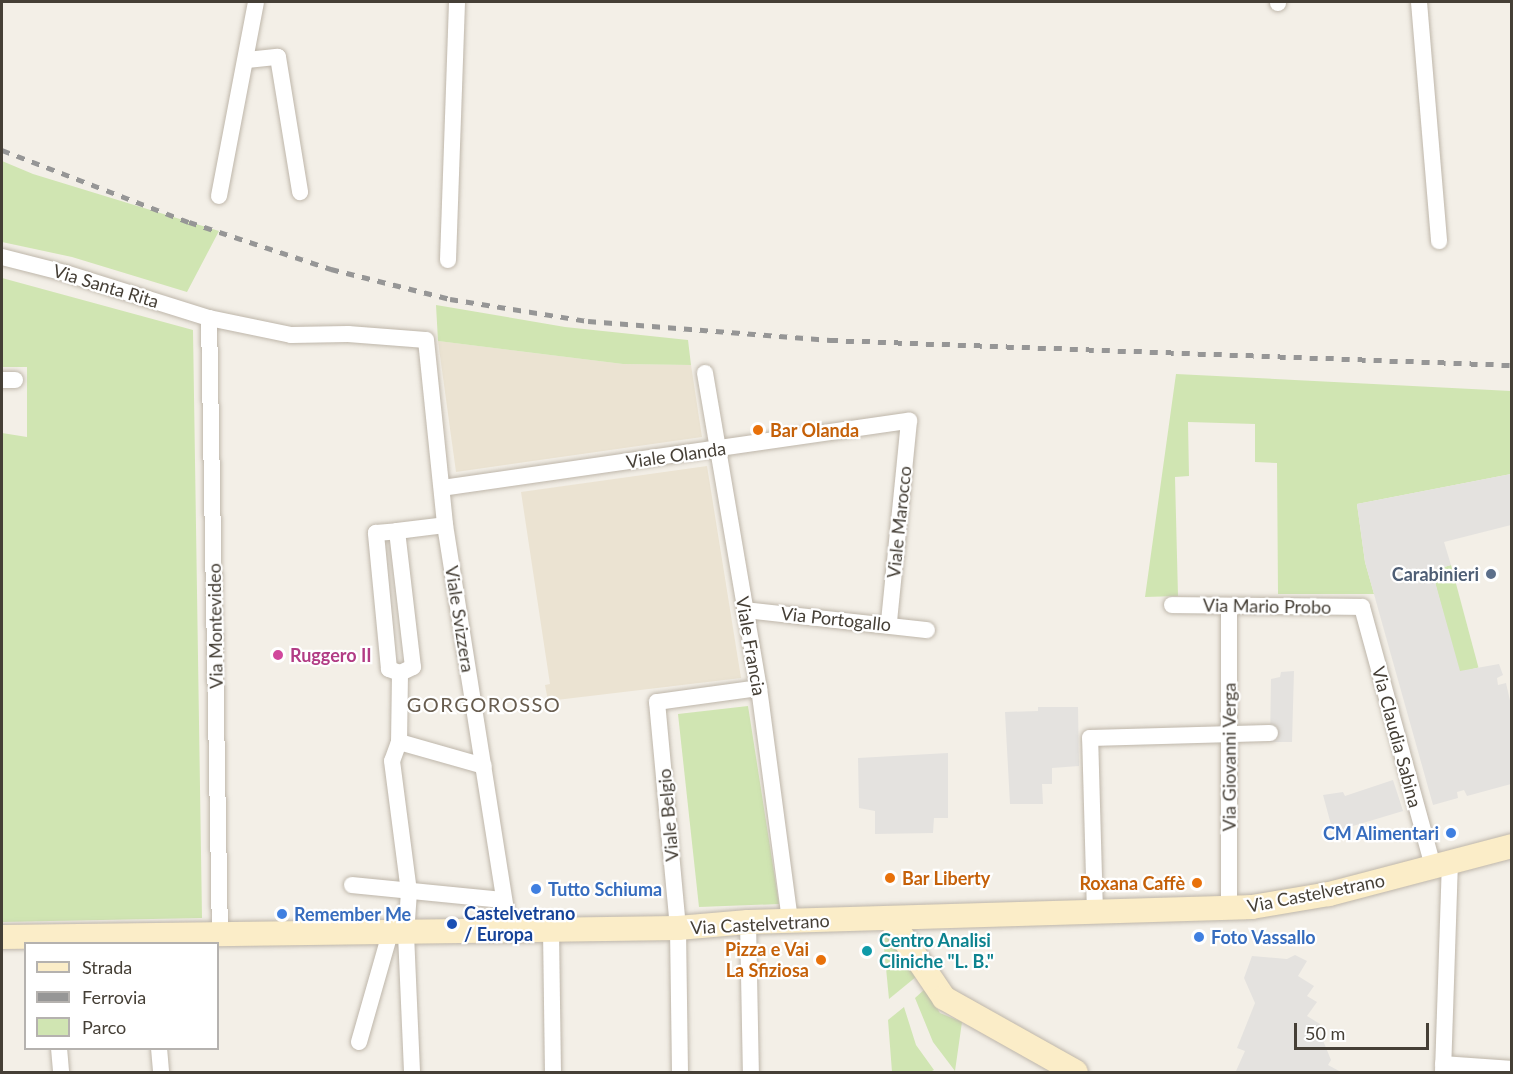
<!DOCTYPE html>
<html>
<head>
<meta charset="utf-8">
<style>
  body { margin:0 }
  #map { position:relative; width:1513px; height:1074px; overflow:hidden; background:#f3efe7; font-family:Lato,sans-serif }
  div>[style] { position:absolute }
  .education>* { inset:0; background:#ebe3d2 }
  .green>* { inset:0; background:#d0e5b2; transform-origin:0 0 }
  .parking>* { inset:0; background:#e4e2df }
  .roads { filter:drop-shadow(0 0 2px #beb6aa) drop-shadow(0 0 2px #beb6aa) }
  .street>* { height:16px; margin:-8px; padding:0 8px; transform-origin:8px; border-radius:8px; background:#fff }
  .secondary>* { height:24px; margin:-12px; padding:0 12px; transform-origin:12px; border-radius:12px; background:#fbedc8 }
  .rail>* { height:4.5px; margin-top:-2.25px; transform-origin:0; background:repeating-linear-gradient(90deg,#969696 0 8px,transparent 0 16px) }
  .dots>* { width:16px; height:16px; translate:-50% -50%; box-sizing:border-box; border:3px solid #fff; border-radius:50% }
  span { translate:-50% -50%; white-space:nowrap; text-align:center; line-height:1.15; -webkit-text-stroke:4.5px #fff; paint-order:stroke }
  .street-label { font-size:18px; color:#453f36 }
  .food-label { font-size:18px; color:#c56008; font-weight:700 }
  .left { translate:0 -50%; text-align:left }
  .right { translate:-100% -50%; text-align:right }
  .service-label { font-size:18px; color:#4e5e75; font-weight:700 }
  .hotel-label { font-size:18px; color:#b23c85; font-weight:700 }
  .shop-label { font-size:18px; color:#366cbe; font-weight:700 }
  .transit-label { font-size:18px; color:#164399; font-weight:700 }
  .culture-label { font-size:18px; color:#0d838f; font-weight:700 }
  .neighbourhood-label { font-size:20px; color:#675c4e; letter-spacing:1.5px }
  .frame { position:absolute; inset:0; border:3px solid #453f36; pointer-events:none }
  .legend { position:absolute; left:24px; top:942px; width:195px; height:108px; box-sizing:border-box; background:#fff; border:2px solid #b5b2af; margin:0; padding:8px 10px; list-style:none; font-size:18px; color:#453f36 }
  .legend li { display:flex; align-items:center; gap:12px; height:30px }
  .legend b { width:30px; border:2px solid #b5b2af }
  .scale { position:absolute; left:1294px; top:1023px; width:135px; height:27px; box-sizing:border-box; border:3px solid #453f36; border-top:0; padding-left:8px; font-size:18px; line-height:21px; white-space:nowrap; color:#453f36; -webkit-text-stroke:4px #fff; paint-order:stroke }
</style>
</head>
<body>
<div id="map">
  <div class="education">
    <i style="clip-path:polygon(438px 341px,623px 364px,691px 365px,702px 437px,456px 472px)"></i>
    <i style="clip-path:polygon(707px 466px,741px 678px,548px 701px,545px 685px,550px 684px,521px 492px)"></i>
  </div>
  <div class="green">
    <i style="clip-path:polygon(2px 161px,33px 174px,219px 231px,187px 292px,72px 257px,2px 242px)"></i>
    <i style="clip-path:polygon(2px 278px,193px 330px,202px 918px,2px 922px,2px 433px,27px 437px,27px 367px,2px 367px)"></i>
    <i style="clip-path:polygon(436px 305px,565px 327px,688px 340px,691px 365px,623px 364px,438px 341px)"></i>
    <i style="clip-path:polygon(1176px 374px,1511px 391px,1511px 474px,1357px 504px,1365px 562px,1374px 594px,1278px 594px,1277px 463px,1255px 462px,1255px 424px,1188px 422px,1189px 476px,1175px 477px,1178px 596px,1145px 597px)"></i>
    <i style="left:1451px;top:565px;width:106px;height:20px;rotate:75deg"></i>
    <i style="clip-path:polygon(748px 706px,779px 904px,699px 907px,678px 714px)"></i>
    <i style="clip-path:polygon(890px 936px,917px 976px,889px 999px,883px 937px)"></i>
    <i style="clip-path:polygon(925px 989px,940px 1013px,962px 1022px,955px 1071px,933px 1042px,915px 998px)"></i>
    <i style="clip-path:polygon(904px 1007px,916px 1045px,934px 1070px,930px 1072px,892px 1072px,888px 1020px)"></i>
  </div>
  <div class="parking">
    <i style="clip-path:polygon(1511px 474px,1511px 525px,1444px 542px,1451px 565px,1432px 571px,1460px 671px,1499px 664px,1503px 675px,1497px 678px,1498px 685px,1506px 683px,1511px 705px,1511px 784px,1467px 796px,1464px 790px,1457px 792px,1458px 798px,1433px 805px,1365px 562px,1357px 504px)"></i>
    <i style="clip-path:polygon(1294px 671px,1292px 742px,1270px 742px,1271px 679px,1280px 677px,1281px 672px)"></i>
    <i style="clip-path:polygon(1038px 707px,1078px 707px,1079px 766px,1052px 768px,1052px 784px,1042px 784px,1043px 804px,1010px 804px,1005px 712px,1038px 711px)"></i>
    <i style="clip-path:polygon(948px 753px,948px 818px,934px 818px,933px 833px,875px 834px,875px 811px,859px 808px,858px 758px)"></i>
    <i style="clip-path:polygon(1393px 780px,1403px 811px,1333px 832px,1323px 795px,1343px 792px,1345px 796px)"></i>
    <i style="clip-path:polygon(1295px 955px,1307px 961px,1298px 976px,1314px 986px,1307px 996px,1317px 1002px,1307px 1016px,1320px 1024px,1315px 1035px,1322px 1038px,1331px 1060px,1328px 1065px,1341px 1072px,1236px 1071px,1245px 1051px,1237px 1048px,1255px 1003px,1244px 978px,1252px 956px,1287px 959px)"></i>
  </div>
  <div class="roads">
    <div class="street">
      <i style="left:1419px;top:2px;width:240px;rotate:85.2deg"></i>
      <i style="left:1278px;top:3px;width:1px;rotate:-90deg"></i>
      <i style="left:247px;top:60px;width:31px;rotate:-6deg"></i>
      <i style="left:278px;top:57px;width:137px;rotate:80.7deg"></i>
      <i style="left:219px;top:196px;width:197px;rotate:-79.2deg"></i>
      <i style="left:2px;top:257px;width:65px;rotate:14.3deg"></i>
      <i style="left:65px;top:273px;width:151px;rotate:17.4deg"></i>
      <i style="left:209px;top:318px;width:84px;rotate:11.7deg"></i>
      <i style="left:291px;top:335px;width:57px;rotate:-1deg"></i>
      <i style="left:348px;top:334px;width:78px;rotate:4.4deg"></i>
      <i style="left:426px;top:340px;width:186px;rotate:84.1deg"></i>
      <i style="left:445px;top:525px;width:411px;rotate:81deg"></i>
      <i style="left:448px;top:260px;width:258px;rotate:-88deg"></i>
      <i style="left:209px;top:318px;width:615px;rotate:88.98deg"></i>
      <i style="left:705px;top:373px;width:320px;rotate:80.3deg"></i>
      <i style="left:759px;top:688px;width:235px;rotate:82.4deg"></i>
      <i style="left:2px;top:380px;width:13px"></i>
      <i style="left:442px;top:488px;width:472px;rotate:-8.2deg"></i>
      <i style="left:909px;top:421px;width:203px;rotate:95.7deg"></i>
      <i style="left:397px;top:531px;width:137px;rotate:83.3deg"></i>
      <i style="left:413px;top:667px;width:14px;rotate:155deg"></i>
      <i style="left:400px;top:673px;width:12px;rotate:-160deg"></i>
      <i style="left:389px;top:669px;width:137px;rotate:-95.5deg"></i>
      <i style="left:376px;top:533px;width:21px;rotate:-5deg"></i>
      <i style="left:397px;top:531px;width:48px;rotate:-7.1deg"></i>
      <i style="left:1172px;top:605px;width:190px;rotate:0.6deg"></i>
      <i style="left:1362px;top:607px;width:269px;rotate:74.7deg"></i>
      <i style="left:1229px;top:606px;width:302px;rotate:90deg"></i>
      <i style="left:745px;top:610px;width:183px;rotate:6.3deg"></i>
      <i style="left:400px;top:673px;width:69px;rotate:90.8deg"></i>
      <i style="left:399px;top:742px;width:20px;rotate:110deg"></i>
      <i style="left:392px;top:761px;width:132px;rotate:82.6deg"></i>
      <i style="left:409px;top:892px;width:42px;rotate:94.1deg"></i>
      <i style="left:406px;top:934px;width:138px;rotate:87.5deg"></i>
      <i style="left:399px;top:742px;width:88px;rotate:15.8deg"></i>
      <i style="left:352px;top:885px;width:151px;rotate:5.7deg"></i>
      <i style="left:1095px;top:913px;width:175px;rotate:-91.6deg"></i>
      <i style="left:1090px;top:738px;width:180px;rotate:-1.6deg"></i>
      <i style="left:748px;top:922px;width:150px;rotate:88.9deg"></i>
      <i style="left:551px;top:931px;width:141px;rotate:89.2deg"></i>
      <i style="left:359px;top:1042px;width:113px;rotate:-74.1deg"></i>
      <i style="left:59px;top:1048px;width:24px;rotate:85deg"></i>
      <i style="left:159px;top:1048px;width:24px;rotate:85deg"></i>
      <i style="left:1443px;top:1064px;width:69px;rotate:4.1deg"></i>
      <i style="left:680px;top:1072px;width:144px;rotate:-90.8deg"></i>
      <i style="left:678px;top:928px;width:227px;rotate:-95.3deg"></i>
      <i style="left:657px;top:702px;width:103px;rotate:-7.8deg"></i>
      <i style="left:1443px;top:1072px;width:210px;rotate:-88.1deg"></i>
    </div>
    <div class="secondary">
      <i style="left:891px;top:920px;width:94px;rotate:55.8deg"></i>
      <i style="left:944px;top:998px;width:151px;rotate:29.3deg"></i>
      <i style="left:2px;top:937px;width:676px;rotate:-0.76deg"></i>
      <i style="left:678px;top:928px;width:70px;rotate:-4.9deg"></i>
      <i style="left:748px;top:922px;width:504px;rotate:-1.7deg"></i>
      <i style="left:1252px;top:907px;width:78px;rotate:-9.6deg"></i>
      <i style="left:1329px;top:894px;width:189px;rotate:-14.7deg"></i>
    </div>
  </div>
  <div class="rail">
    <i style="left:2px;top:150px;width:200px;rotate:21.1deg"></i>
    <i style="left:189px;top:222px;width:150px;rotate:18.3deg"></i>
    <i style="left:331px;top:269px;width:123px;rotate:14.1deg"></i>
    <i style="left:450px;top:299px;width:140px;rotate:9.1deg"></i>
    <i style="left:588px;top:321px;width:243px;rotate:4.5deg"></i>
    <i style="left:830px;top:340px;width:682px;rotate:2.1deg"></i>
  </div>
  <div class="dots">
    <i style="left:758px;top:430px;background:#e8710a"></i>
    <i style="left:1491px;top:574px;background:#5c6f8a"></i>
    <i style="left:278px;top:655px;background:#d1479c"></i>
    <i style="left:1451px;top:833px;background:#3f7fe0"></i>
    <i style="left:890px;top:878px;background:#e8710a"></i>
    <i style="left:1197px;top:883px;background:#e8710a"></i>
    <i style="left:536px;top:889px;background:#3f7fe0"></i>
    <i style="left:282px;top:914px;background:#3f7fe0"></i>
    <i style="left:452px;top:924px;background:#1a4fb4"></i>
    <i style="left:1199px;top:937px;background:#3f7fe0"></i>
    <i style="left:867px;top:951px;background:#0f9aa8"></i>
    <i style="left:821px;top:960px;background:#e8710a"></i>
  </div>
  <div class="street-label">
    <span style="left:106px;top:286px;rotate:17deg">Via Santa Rita</span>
    <span style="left:676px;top:455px;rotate:-8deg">Viale Olanda</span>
    <span style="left:899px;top:522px;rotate:-84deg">Viale Marocco</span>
    <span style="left:1267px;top:606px;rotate:1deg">Via Mario Probo</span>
    <span style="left:460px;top:619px;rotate:81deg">Viale Svizzera</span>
    <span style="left:836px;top:619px;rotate:6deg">Via Portogallo</span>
    <span style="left:215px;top:626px;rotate:-91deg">Via Montevideo</span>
    <span style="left:751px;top:646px;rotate:80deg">Viale Francia</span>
    <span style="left:1397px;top:737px;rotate:75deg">Via Claudia Sabina</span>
    <span style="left:1229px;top:757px;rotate:-90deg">Via Giovanni Verga</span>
    <span style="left:668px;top:815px;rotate:-95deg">Viale Belgio</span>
    <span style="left:1316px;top:893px;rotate:-11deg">Via Castelvetrano</span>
    <span style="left:760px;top:924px;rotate:-3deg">Via Castelvetrano</span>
  </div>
  <div class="food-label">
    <span class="left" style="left:770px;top:430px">Bar Olanda</span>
    <span class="left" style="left:902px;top:878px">Bar Liberty</span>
    <span class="right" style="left:1185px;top:883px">Roxana Caffè</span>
    <span class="right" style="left:809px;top:960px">Pizza e Vai<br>La Sfiziosa</span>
  </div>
  <div class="service-label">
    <span class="right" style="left:1479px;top:574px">Carabinieri</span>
  </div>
  <div class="hotel-label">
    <span class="left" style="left:290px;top:655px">Ruggero II</span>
  </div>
  <div class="shop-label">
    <span class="right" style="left:1439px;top:833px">CM Alimentari</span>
    <span class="left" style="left:548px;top:889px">Tutto Schiuma</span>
    <span class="left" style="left:294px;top:914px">Remember Me</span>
    <span class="left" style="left:1211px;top:937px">Foto Vassallo</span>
  </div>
  <div class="transit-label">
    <span class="left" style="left:464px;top:924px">Castelvetrano<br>/ Europa</span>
  </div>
  <div class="culture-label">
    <span class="left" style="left:879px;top:951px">Centro Analisi<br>Cliniche "L. B."</span>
  </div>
  <div class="neighbourhood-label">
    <span style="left:484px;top:704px">GORGOROSSO</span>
  </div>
  <div class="frame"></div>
  <ul class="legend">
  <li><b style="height:8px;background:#fbedc8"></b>Strada</li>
  <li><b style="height:8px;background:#969696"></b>Ferrovia</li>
  <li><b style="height:16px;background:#d0e5b2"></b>Parco</li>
  </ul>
  <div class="scale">50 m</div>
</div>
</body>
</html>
